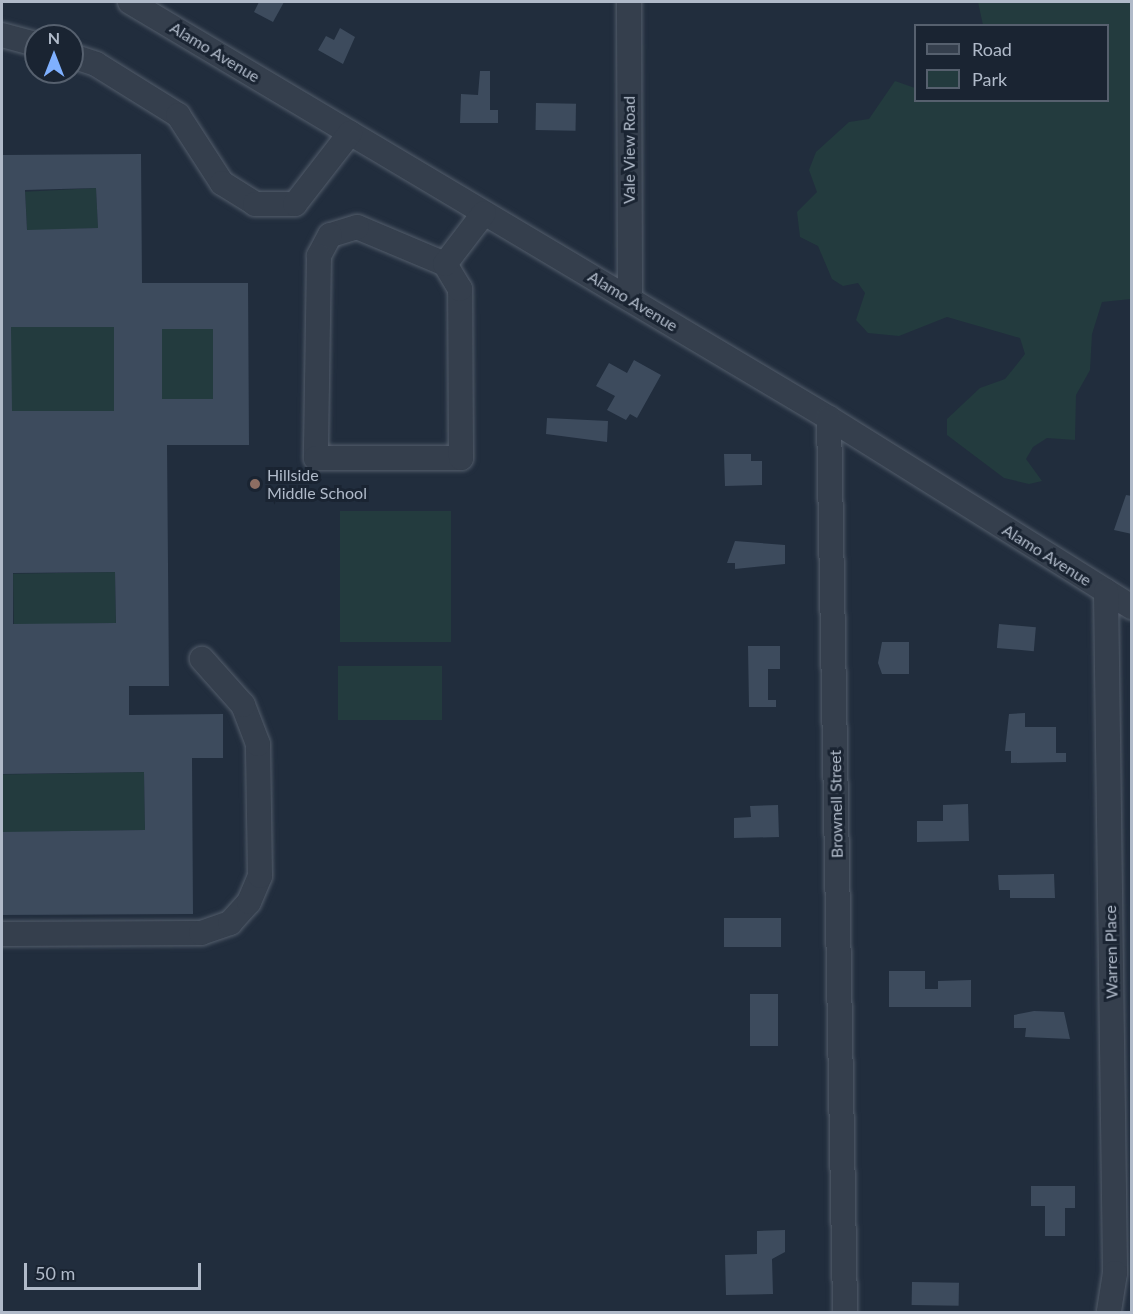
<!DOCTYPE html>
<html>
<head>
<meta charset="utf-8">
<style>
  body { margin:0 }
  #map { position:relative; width:1133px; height:1314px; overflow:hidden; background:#212d3d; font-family:Lato,sans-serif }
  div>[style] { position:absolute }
  .green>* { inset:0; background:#233b3e; transform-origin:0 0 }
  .building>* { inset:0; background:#3d4b5d; transform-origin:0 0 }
  .roads { filter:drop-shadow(0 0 2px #535d6b) drop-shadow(0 0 2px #535d6b) }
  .minor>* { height:24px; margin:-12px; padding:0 12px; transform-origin:12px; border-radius:12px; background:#353f4d }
  .dots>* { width:16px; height:16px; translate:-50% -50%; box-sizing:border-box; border:3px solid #1a2432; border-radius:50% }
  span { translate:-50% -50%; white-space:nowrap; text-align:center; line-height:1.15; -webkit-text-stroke:6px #1a2432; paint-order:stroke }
  .street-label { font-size:16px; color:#b0bac9 }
  .poi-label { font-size:16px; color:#b0bac9 }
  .left { translate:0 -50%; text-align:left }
  .frame { position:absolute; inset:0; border:3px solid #b0bac9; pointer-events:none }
  .legend { position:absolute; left:914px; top:24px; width:195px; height:78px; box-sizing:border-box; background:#1a2432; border:2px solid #56606e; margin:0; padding:8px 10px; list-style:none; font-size:18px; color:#b0bac9 }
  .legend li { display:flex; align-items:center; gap:12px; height:30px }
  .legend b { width:30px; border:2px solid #56606e }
  .north { position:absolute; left:24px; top:24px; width:60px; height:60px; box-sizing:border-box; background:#1a2432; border:2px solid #56606e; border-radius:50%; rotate:0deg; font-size:16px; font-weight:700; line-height:24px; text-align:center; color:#b0bac9 }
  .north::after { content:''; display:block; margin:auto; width:21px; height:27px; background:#7fb0ff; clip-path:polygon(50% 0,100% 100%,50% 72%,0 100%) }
  .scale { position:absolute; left:24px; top:1263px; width:177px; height:27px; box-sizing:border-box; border:3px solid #b0bac9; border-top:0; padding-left:8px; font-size:18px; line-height:21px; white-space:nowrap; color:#b0bac9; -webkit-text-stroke:4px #1a2432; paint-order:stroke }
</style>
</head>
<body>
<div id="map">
  <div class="green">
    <i style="clip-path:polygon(978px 2px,1131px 2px,1131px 299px,1102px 302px,1092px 334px,1090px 370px,1076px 395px,1075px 440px,1047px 438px,1033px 447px,1026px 459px,1042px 481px,1029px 484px,1004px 478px,947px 435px,947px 419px,980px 388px,1005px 379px,1014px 368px,1025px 354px,1020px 338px,947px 317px,899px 336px,868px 333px,856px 320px,865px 293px,858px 283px,843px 286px,832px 279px,818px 246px,800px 237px,797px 212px,817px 192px,809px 170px,816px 152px,849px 122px,869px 119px,895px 81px,915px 88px,916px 100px,1108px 100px,1108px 26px,983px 25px)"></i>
    <i style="left:96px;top:188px;width:40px;height:71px;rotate:87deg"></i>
    <i style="left:11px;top:327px;width:103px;height:84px"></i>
    <i style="left:162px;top:329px;width:51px;height:70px"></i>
    <i style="left:340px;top:511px;width:111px;height:131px"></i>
    <i style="left:115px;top:572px;width:51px;height:102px;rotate:89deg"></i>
    <i style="left:338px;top:666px;width:104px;height:54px"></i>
    <i style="left:144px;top:772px;width:58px;height:142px;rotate:89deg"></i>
  </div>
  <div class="building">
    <i style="clip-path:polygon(259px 2px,284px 2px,273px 22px,254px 12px)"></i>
    <i style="clip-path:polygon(340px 28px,355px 37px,343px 64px,318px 50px,326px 36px,334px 40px)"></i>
    <i style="clip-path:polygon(480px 71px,490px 71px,490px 110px,498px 110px,498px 123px,460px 123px,461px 94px,478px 95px)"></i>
    <i style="left:536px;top:103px;width:40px;height:27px;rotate:1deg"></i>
    <i style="clip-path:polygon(evenodd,141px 154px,142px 283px,248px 283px,249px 445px,167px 445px,169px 686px,129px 686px,129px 715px,223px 714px,223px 758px,192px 758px,193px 914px,2px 915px,2px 832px,145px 830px,144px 772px,2px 774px,2px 155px,141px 154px,96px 188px,98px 228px,27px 230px,25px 190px,96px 188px,141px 154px,11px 327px,114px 327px,114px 411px,12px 411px,11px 327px,141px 154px,162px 329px,213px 329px,213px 399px,162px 399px,162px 329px,141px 154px,115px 572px,116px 623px,13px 624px,13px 573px,115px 572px)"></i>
    <i style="clip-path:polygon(634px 360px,661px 375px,637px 418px,630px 414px,626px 420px,607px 410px,615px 396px,596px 386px,609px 363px,627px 373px)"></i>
    <i style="clip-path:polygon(547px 418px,608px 421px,607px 442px,546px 434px)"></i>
    <i style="clip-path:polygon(724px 454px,751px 454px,751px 461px,762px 461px,762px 485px,725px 486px)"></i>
    <i style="clip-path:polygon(1126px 495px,1132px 496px,1132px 534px,1114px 530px)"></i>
    <i style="clip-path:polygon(735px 541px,785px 545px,785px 564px,735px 569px,735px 563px,727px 563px)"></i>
    <i style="left:999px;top:624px;width:37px;height:24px;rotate:5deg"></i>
    <i style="clip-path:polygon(882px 642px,909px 642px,909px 674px,882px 674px,878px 663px)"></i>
    <i style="clip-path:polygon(748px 646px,780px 646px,780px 669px,768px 669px,768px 700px,776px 700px,776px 707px,749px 707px)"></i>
    <i style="clip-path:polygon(1025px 713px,1025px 727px,1056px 727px,1056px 753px,1066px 753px,1066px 762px,1011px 763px,1011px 751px,1005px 751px,1009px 714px)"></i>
    <i style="clip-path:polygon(968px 804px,969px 841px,917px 842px,917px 821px,943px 821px,943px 805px)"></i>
    <i style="clip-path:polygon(778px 805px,779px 837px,734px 838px,734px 818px,751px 817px,750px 806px)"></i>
    <i style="clip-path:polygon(1054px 874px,1055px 898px,1010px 898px,1010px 890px,999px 890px,998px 875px)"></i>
    <i style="left:724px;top:918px;width:57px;height:29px"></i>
    <i style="clip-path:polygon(889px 971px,925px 971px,925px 989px,938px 989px,938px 981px,971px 980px,971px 1007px,889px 1007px)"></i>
    <i style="left:750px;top:994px;width:28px;height:52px"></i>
    <i style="clip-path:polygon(1034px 1011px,1064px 1012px,1070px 1039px,1025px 1037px,1026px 1028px,1014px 1028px,1014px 1015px)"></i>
    <i style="clip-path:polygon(1031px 1186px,1075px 1186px,1075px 1208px,1065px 1208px,1065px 1236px,1045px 1236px,1045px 1206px,1031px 1206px)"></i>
    <i style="clip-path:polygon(785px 1230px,785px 1252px,772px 1259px,773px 1294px,726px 1295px,725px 1255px,757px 1254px,757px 1231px)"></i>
    <i style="left:912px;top:1282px;width:47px;height:23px;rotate:1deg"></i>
  </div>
  <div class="roads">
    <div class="minor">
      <i style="left:130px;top:2px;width:813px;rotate:30.76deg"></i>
      <i style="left:829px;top:418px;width:357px;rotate:32deg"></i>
      <i style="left:629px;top:2px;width:297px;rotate:89.8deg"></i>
      <i style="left:2px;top:35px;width:35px;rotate:15deg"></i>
      <i style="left:72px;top:56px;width:25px;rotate:18deg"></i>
      <i style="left:96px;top:64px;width:97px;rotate:31.9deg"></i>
      <i style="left:178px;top:115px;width:81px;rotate:57.1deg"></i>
      <i style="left:222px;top:183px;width:39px;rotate:32deg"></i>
      <i style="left:255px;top:204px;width:40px"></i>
      <i style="left:295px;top:204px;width:90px;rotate:-52.2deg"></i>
      <i style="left:445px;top:264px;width:95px;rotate:-157.2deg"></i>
      <i style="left:357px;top:227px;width:28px;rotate:163deg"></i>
      <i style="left:330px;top:235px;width:24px;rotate:118deg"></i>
      <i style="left:319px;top:256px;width:202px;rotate:90.9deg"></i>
      <i style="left:316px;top:458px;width:145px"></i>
      <i style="left:461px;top:458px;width:169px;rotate:-90.3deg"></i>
      <i style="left:460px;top:289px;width:29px;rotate:-121deg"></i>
      <i style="left:445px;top:264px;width:64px;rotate:-52.6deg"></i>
      <i style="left:829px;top:418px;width:894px;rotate:88.97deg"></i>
      <i style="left:1106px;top:591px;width:682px;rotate:89.24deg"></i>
      <i style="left:1115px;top:1273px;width:39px;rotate:99deg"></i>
      <i style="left:2px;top:934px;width:199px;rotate:-0.3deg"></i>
      <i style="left:201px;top:933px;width:31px;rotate:-19deg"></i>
      <i style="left:230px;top:923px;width:28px;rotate:-48deg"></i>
      <i style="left:249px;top:902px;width:28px;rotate:-67deg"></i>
      <i style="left:260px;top:876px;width:132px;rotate:-90.9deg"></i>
      <i style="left:258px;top:744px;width:42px;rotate:-111deg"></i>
      <i style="left:243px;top:705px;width:62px;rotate:-131.7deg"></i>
    </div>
  </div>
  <div class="dots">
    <i style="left:255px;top:484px;background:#8d6e63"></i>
  </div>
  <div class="street-label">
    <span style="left:215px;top:52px;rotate:31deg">Alamo Avenue</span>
    <span style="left:629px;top:150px;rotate:-90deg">Vale View Road</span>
    <span style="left:633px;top:301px;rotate:31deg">Alamo Avenue</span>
    <span style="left:1047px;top:555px;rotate:32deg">Alamo Avenue</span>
    <span style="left:836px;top:804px;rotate:-91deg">Brownell Street</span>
    <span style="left:1111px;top:952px;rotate:-91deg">Warren Place</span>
  </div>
  <div class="poi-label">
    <span class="left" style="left:267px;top:484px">Hillside<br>Middle School</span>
  </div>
  <div class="frame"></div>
  <ul class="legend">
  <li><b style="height:8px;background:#353f4d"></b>Road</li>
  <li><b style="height:16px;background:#233b3e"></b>Park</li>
  </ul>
  <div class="north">N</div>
  <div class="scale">50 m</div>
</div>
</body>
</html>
